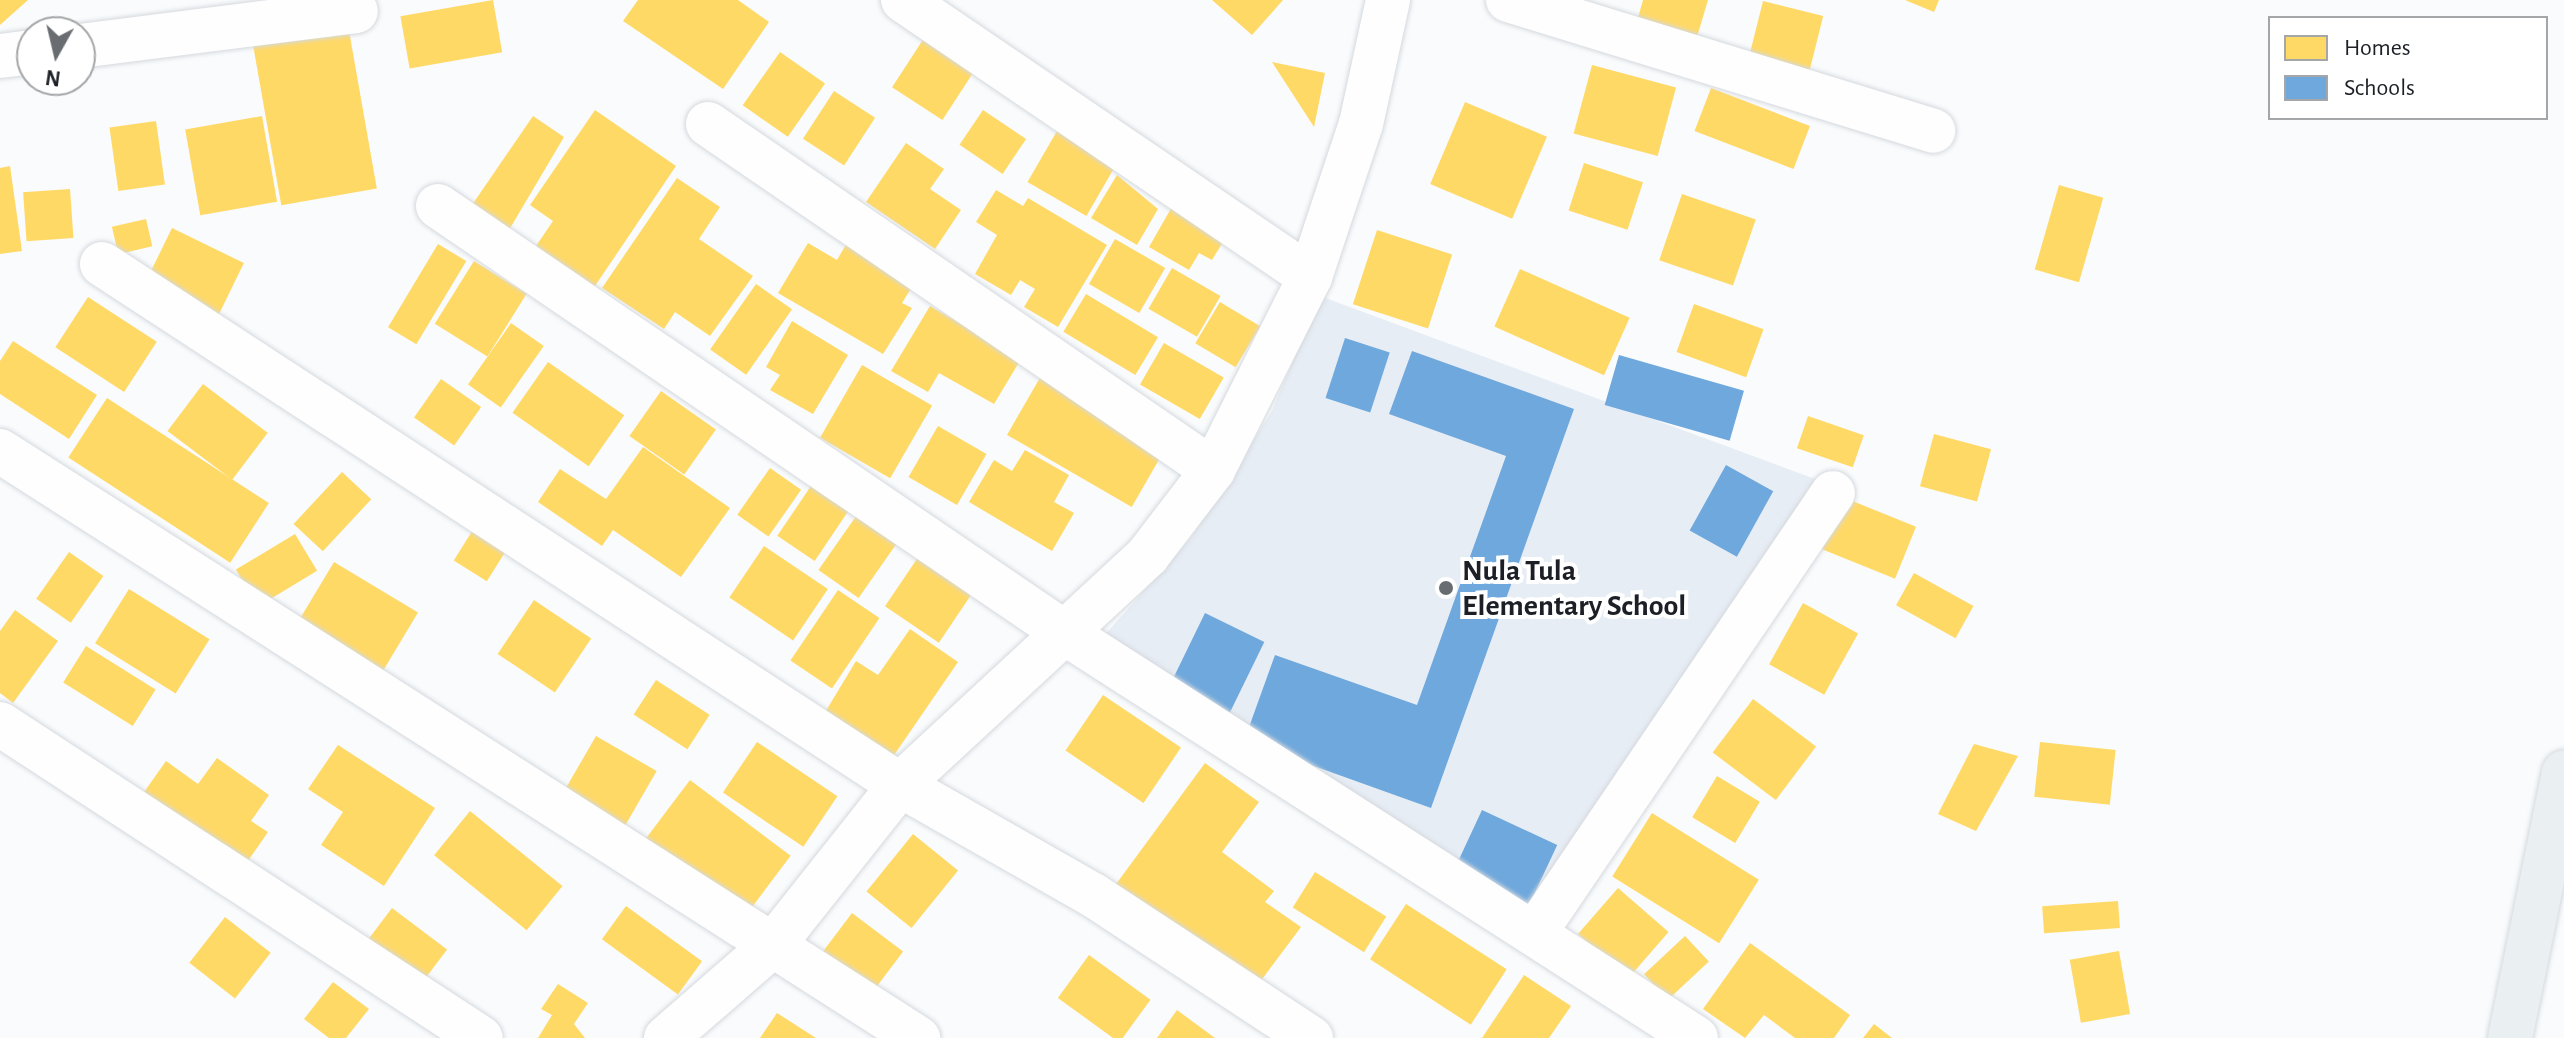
<!DOCTYPE html>
<html>
<head>
<meta charset="utf-8">
<style>
  body { margin:0 }
  #map { position:relative; width:2564px; height:1038px; overflow:hidden; background:#f9fbfd; font-family:"Alegreya Sans",sans-serif }
  div>[style] { position:absolute }
  .built>* { inset:0; background:#e7edf5 }
  .homes>* { inset:0; background:#ffd966; transform-origin:0 0 }
  .schools>* { inset:0; background:#6fa8dc; transform-origin:0 0 }
  .roads { filter:drop-shadow(0 0 2px #d5d9dd) drop-shadow(0 0 2px #d5d9dd) }
  .minor>* { height:44px; margin:-22px; padding:0 22px; transform-origin:22px; border-radius:22px; background:#fefeff }
  .trunk>* { height:44px; margin:-22px; padding:0 22px; transform-origin:22px; border-radius:22px; background:#eaf0f2 }
  .dots>* { width:22px; height:22px; translate:-50% -50%; box-sizing:border-box; border:4px solid #fff; border-radius:50% }
  span { translate:-50% -50%; white-space:nowrap; text-align:center; line-height:1.15; -webkit-text-stroke:8px #fff; paint-order:stroke }
  .poi-label { font-size:30px; color:#1c2026; font-weight:700 }
  .left { translate:0 -50%; text-align:left }
  .legend { position:absolute; left:2268px; top:16px; width:280px; height:104px; box-sizing:border-box; background:#fff; border:2px solid #a4a6a8; margin:0; padding:10px 14px; list-style:none; font-size:24px; color:#1c2026 }
  .legend li { display:flex; align-items:center; gap:16px; height:40px }
  .legend b { width:40px; border:2px solid #a4a6a8 }
  .north { position:absolute; left:16px; top:16px; width:80px; height:80px; box-sizing:border-box; background:#fff; border:2px solid #a4a6a8; border-radius:50%; rotate:188deg; font-size:22px; font-weight:700; line-height:32px; text-align:center; color:#1c2026 }
  .north::after { content:''; display:block; margin:auto; width:28px; height:36px; background:#696d71; clip-path:polygon(50% 0,100% 100%,50% 72%,0 100%) }
</style>
</head>
<body>
<div id="map">
  <div class="built">
    <i style="clip-path:polygon(1320px 296px,1815px 479px,1535px 921px,1102px 638px,1190px 539px,1272px 411px)"></i>
  </div>
  <div class="homes">
    <i style="clip-path:polygon(0 0,28px 0,0 25px)"></i>
    <i style="left:493px;top:0;width:53px;height:94px;rotate:80deg"></i>
    <i style="clip-path:polygon(638px 0,738px 0,769px 22px,723px 89px,623px 21px)"></i>
    <i style="clip-path:polygon(1212px 0,1283px 0,1252px 35px)"></i>
    <i style="clip-path:polygon(1643px 0,1708px 0,1697px 37px,1638px 18px)"></i>
    <i style="clip-path:polygon(1905px 0,1939px 0,1934px 12px)"></i>
    <i style="left:1763px;top:1px;width:62px;height:57px;rotate:14deg"></i>
    <i style="left:348px;top:25px;width:166px;height:97px;rotate:80deg"></i>
    <i style="left:928px;top:32px;width:60px;height:66px;rotate:33deg"></i>
    <i style="left:780px;top:52px;width:55px;height:65px;rotate:35deg"></i>
    <i style="clip-path:polygon(1272px 62px,1325px 73px,1314px 127px)"></i>
    <i style="left:1592px;top:65px;width:87px;height:71px;rotate:15deg"></i>
    <i style="left:1711px;top:88px;width:106px;height:46px;rotate:21deg"></i>
    <i style="left:834px;top:91px;width:49px;height:57px;rotate:33deg"></i>
    <i style="left:1465px;top:102px;width:89px;height:89px;rotate:23deg"></i>
    <i style="clip-path:polygon(595px 110px,676px 166px,595px 286px,536px 246px,553px 221px,530px 205px)"></i>
    <i style="left:983px;top:110px;width:52px;height:42px;rotate:34deg"></i>
    <i style="left:262px;top:116px;width:87px;height:78px;rotate:80deg"></i>
    <i style="clip-path:polygon(533px 116px,564px 137px,509px 230px,472px 205px)"></i>
    <i style="left:156px;top:121px;width:64px;height:47px;rotate:82deg"></i>
    <i style="left:1061px;top:124px;width:68px;height:67px;rotate:30deg"></i>
    <i style="clip-path:polygon(906px 143px,944px 169px,930px 189px,961px 210px,935px 249px,866px 202px)"></i>
    <i style="left:1584px;top:163px;width:62px;height:50px;rotate:18deg"></i>
    <i style="clip-path:polygon(10px 166px,22px 251px,0 254px,0 168px)"></i>
    <i style="clip-path:polygon(1117px 175px,1158px 209px,1137px 245px,1091px 218px)"></i>
    <i style="clip-path:polygon(677px 178px,720px 207px,699px 239px,753px 276px,710px 336px,675px 312px,664px 329px,602px 288px)"></i>
    <i style="left:2059px;top:185px;width:46px;height:88px;rotate:16deg"></i>
    <i style="left:70px;top:189px;width:49px;height:47px;rotate:86deg"></i>
    <i style="clip-path:polygon(996px 190px,1023px 206px,1028px 198px,1107px 245px,1058px 327px,1024px 307px,1035px 289px,1020px 280px,1011px 295px,975px 274px,997px 235px,976px 222px)"></i>
    <i style="left:1682px;top:194px;width:78px;height:70px;rotate:19deg"></i>
    <i style="clip-path:polygon(1173px 205px,1226px 237px,1212px 260px,1199px 253px,1189px 270px,1149px 247px)"></i>
    <i style="left:146px;top:219px;width:28px;height:35px;rotate:77deg"></i>
    <i style="left:172px;top:228px;width:80px;height:57px;rotate:26deg"></i>
    <i style="left:1377px;top:230px;width:79px;height:78px;rotate:18deg"></i>
    <i style="clip-path:polygon(854px 231px,922px 271px,902px 303px,912px 308px,883px 354px,778px 293px,808px 243px,837px 260px)"></i>
    <i style="left:1115px;top:239px;width:58px;height:52px;rotate:30deg"></i>
    <i style="left:438px;top:244px;width:33px;height:97px;rotate:31deg"></i>
    <i style="left:474px;top:261px;width:62px;height:74px;rotate:32deg"></i>
    <i style="left:1172px;top:268px;width:56px;height:47px;rotate:30deg"></i>
    <i style="left:1520px;top:269px;width:120px;height:63px;rotate:24deg"></i>
    <i style="left:756px;top:284px;width:44px;height:80px;rotate:35deg"></i>
    <i style="left:1086px;top:294px;width:84px;height:44px;rotate:31deg"></i>
    <i style="left:88px;top:297px;width:82px;height:60px;rotate:33deg"></i>
    <i style="left:1220px;top:302px;width:47px;height:48px;rotate:31deg"></i>
    <i style="left:1694px;top:304px;width:74px;height:51px;rotate:20deg"></i>
    <i style="clip-path:polygon(930px 306px,1021px 359px,994px 404px,939px 373px,928px 392px,891px 371px)"></i>
    <i style="clip-path:polygon(792px 321px,848px 355px,813px 414px,770px 390px,780px 375px,766px 367px)"></i>
    <i style="left:511px;top:323px;width:40px;height:75px;rotate:35deg"></i>
    <i style="clip-path:polygon(13px 341px,97px 395px,69px 439px,0 394px,0 361px)"></i>
    <i style="left:1164px;top:343px;width:69px;height:48px;rotate:30deg"></i>
    <i style="left:548px;top:362px;width:93px;height:62px;rotate:35deg"></i>
    <i style="left:862px;top:365px;width:81px;height:84px;rotate:30deg"></i>
    <i style="left:1041px;top:376px;width:144px;height:68px;rotate:30deg"></i>
    <i style="left:441px;top:379px;width:49px;height:47px;rotate:35deg"></i>
    <i style="left:203px;top:384px;width:81px;height:59px;rotate:37deg"></i>
    <i style="left:661px;top:391px;width:67px;height:55px;rotate:35deg"></i>
    <i style="left:107px;top:398px;width:193px;height:71px;rotate:33deg"></i>
    <i style="left:1808px;top:416px;width:59px;height:34px;rotate:19deg"></i>
    <i style="left:938px;top:426px;width:56px;height:59px;rotate:30deg"></i>
    <i style="left:1934px;top:434px;width:59px;height:54px;rotate:15deg"></i>
    <i style="clip-path:polygon(643px 447px,730px 508px,681px 577px,613px 530px,602px 546px,538px 502px,560px 469px,606px 499px)"></i>
    <i style="clip-path:polygon(1025px 450px,1069px 475px,1054px 502px,1074px 513px,1052px 551px,969px 502px,994px 460px,1012px 471px)"></i>
    <i style="left:770px;top:468px;width:38px;height:57px;rotate:35deg"></i>
    <i style="left:342px;top:472px;width:40px;height:71px;rotate:43deg"></i>
    <i style="left:817px;top:477px;width:45px;height:71px;rotate:34deg"></i>
    <i style="left:1840px;top:496px;width:82px;height:56px;rotate:22deg"></i>
    <i style="left:866px;top:502px;width:49px;height:83px;rotate:35deg"></i>
    <i style="left:476px;top:525px;width:39px;height:42px;rotate:32deg"></i>
    <i style="left:295px;top:534px;width:43px;height:69px;rotate:59deg"></i>
    <i style="left:764px;top:546px;width:77px;height:62px;rotate:34deg"></i>
    <i style="left:923px;top:550px;width:65px;height:68px;rotate:34deg"></i>
    <i style="left:69px;top:552px;width:42px;height:57px;rotate:35deg"></i>
    <i style="left:334px;top:562px;width:98px;height:67px;rotate:31deg"></i>
    <i style="left:1914px;top:573px;width:68px;height:37px;rotate:29deg"></i>
    <i style="left:129px;top:589px;width:95px;height:64px;rotate:32deg"></i>
    <i style="left:838px;top:590px;width:50px;height:85px;rotate:34deg"></i>
    <i style="left:534px;top:600px;width:69px;height:65px;rotate:34deg"></i>
    <i style="left:1803px;top:603px;width:63px;height:70px;rotate:29deg"></i>
    <i style="clip-path:polygon(15px 610px,58px 641px,13px 703px,0 693px,0 631px)"></i>
    <i style="clip-path:polygon(910px 629px,958px 662px,890px 761px,821px 719px,856px 661px,878px 675px)"></i>
    <i style="left:86px;top:646px;width:82px;height:43px;rotate:32deg"></i>
    <i style="left:656px;top:680px;width:64px;height:41px;rotate:33deg"></i>
    <i style="left:1103px;top:695px;width:94px;height:67px;rotate:34deg"></i>
    <i style="left:1753px;top:699px;width:79px;height:67px;rotate:37deg"></i>
    <i style="left:596px;top:736px;width:70px;height:69px;rotate:30deg"></i>
    <i style="left:757px;top:742px;width:97px;height:61px;rotate:34deg"></i>
    <i style="left:2040px;top:742px;width:76px;height:55px;rotate:6deg"></i>
    <i style="clip-path:polygon(1974px 744px,2018px 756px,1976px 831px,1938px 814px)"></i>
    <i style="clip-path:polygon(338px 745px,435px 808px,384px 886px,321px 845px,343px 812px,308px 789px)"></i>
    <i style="clip-path:polygon(217px 758px,269px 795px,251px 821px,268px 832px,243px 868px,142px 795px,166px 761px,198px 784px)"></i>
    <i style="clip-path:polygon(1205px 763px,1259px 802px,1222px 852px,1274px 891px,1265px 902px,1301px 927px,1251px 994px,1111px 891px)"></i>
    <i style="left:1717px;top:776px;width:50px;height:48px;rotate:31deg"></i>
    <i style="left:690px;top:780px;width:126px;height:77px;rotate:37deg"></i>
    <i style="left:470px;top:811px;width:119px;height:57px;rotate:39deg"></i>
    <i style="left:1652px;top:813px;width:126px;height:75px;rotate:32deg"></i>
    <i style="left:913px;top:834px;width:58px;height:74px;rotate:39deg"></i>
    <i style="left:1315px;top:872px;width:84px;height:42px;rotate:32deg"></i>
    <i style="left:1618px;top:888px;width:67px;height:61px;rotate:41deg"></i>
    <i style="left:2118px;top:901px;width:27px;height:76px;rotate:86deg"></i>
    <i style="left:1406px;top:904px;width:120px;height:66px;rotate:33deg"></i>
    <i style="left:626px;top:906px;width:94px;height:41px;rotate:36deg"></i>
    <i style="left:392px;top:908px;width:69px;height:43px;rotate:37deg"></i>
    <i style="left:852px;top:913px;width:64px;height:57px;rotate:37deg"></i>
    <i style="left:225px;top:917px;width:58px;height:58px;rotate:38deg"></i>
    <i style="left:1685px;top:936px;width:35px;height:56px;rotate:47deg"></i>
    <i style="clip-path:polygon(1750px 943px,1850px 1015px,1834px 1038px,1795px 1038px,1764px 1015px,1745px 1038px,1703px 1009px)"></i>
    <i style="left:2119px;top:951px;width:64px;height:50px;rotate:80deg"></i>
    <i style="left:1089px;top:955px;width:76px;height:53px;rotate:36deg"></i>
    <i style="clip-path:polygon(1524px 975px,1571px 1006px,1549px 1038px,1482px 1038px)"></i>
    <i style="clip-path:polygon(333px 982px,369px 1009px,346px 1038px,329px 1038px,304px 1019px)"></i>
    <i style="clip-path:polygon(558px 984px,588px 1003px,574px 1024px,585px 1038px,538px 1038px,552px 1015px,541px 1009px)"></i>
    <i style="clip-path:polygon(1177px 1010px,1215px 1038px,1157px 1038px)"></i>
    <i style="clip-path:polygon(777px 1013px,816px 1038px,760px 1038px)"></i>
    <i style="clip-path:polygon(1874px 1024px,1892px 1038px,1863px 1038px)"></i>
  </div>
  <div class="schools">
    <i style="left:1345px;top:338px;width:47px;height:63px;rotate:18deg"></i>
    <i style="clip-path:polygon(1412px 351px,1574px 409px,1431px 808px,1244px 741px,1275px 655px,1417px 705px,1506px 456px,1389px 414px)"></i>
    <i style="left:1619px;top:355px;width:130px;height:52px;rotate:16deg"></i>
    <i style="left:1726px;top:465px;width:54px;height:75px;rotate:29deg"></i>
    <i style="left:1205px;top:613px;width:66px;height:80px;rotate:26deg"></i>
    <i style="left:1482px;top:810px;width:83px;height:67px;rotate:25deg"></i>
  </div>
  <div class="roads">
    <div class="minor">
      <i style="left:903px;top:0;width:492px;rotate:34.2deg"></i>
      <i style="left:1508px;top:0;width:445px;rotate:17.1deg"></i>
      <i style="left:80px;top:46px;width:278px;rotate:-7.2deg"></i>
      <i style="left:0;top:56px;width:32px;rotate:-7deg"></i>
      <i style="left:708px;top:124px;width:612px;rotate:34.42deg"></i>
      <i style="left:438px;top:206px;width:762px;rotate:34.25deg"></i>
      <i style="left:1068px;top:635px;width:746px;rotate:32.69deg"></i>
      <i style="left:102px;top:264px;width:953px;rotate:33.14deg"></i>
      <i style="left:900px;top:785px;width:222px;rotate:29.7deg"></i>
      <i style="left:1093px;top:895px;width:261px;rotate:33.3deg"></i>
      <i style="left:0;top:451px;width:1090px;rotate:32.6deg"></i>
      <i style="left:0;top:724px;width:574px;rotate:33.14deg"></i>
      <i style="left:1536px;top:931px;width:529px;rotate:-55.86deg"></i>
      <i style="left:666px;top:1038px;width:143px;rotate:-41deg"></i>
      <i style="left:774px;top:944px;width:203px;rotate:-51.6deg"></i>
      <i style="left:900px;top:785px;width:338px;rotate:-42.8deg"></i>
      <i style="left:1148px;top:555px;width:107px;rotate:-52.6deg"></i>
      <i style="left:1213px;top:470px;width:216px;rotate:-63.3deg"></i>
      <i style="left:1310px;top:277px;width:161px;rotate:-71.6deg"></i>
      <i style="left:1361px;top:124px;width:127px;rotate:-77.7deg"></i>
    </div>
    <div class="trunk">
      <i style="left:2510px;top:1038px;width:271px;rotate:-78.5deg"></i>
    </div>
  </div>
  <div class="dots">
    <i style="left:1446px;top:588px;background:#696d71"></i>
  </div>
  <div class="poi-label">
    <span class="left" style="left:1462px;top:588px">Nula Tula<br>Elementary School</span>
  </div>
  <ul class="legend">
  <li><b style="height:22px;background:#ffd966"></b>Homes</li>
  <li><b style="height:22px;background:#6fa8dc"></b>Schools</li>
  </ul>
  <div class="north">N</div>
</div>
</body>
</html>
